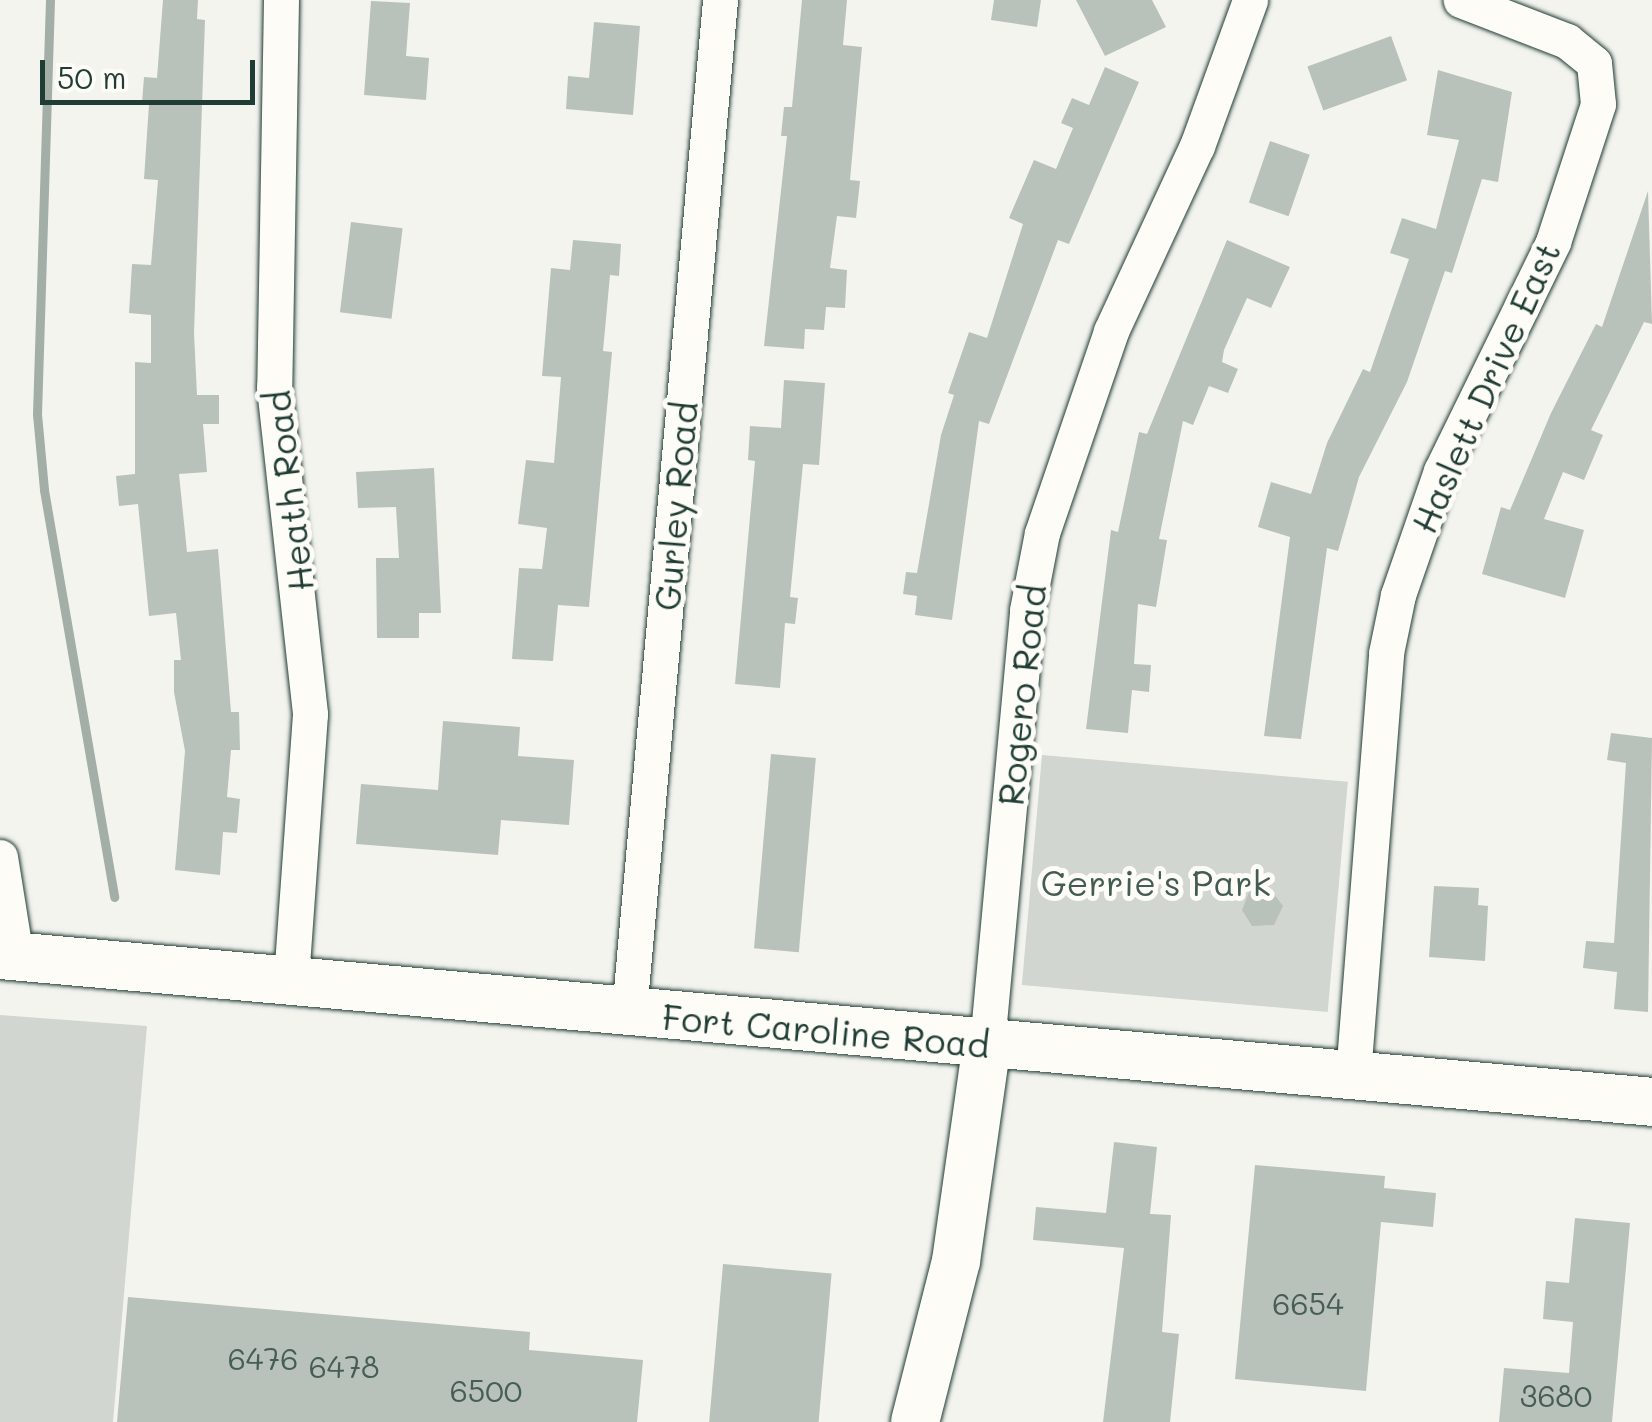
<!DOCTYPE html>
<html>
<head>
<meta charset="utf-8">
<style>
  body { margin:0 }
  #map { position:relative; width:1652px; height:1422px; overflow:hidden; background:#f4f4ef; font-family:Mali,sans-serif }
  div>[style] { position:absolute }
  .green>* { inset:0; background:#d1d6d1; transform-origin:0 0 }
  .stream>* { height:9px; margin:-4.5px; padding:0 4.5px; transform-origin:4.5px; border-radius:4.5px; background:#a3aea7 }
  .building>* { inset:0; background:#b9c1bb; transform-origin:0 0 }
  .roads { filter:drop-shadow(0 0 2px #1f3d34) drop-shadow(0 0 2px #1f3d34) }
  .street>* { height:35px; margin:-17.5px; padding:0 17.5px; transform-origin:17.5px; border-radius:17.5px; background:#fdfcf7 }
  .secondary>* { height:48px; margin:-24px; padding:0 24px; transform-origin:24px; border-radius:24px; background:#fdfcf7 }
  span { translate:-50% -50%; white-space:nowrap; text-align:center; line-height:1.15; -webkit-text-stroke:10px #fdfcf7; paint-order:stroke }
  .number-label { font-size:30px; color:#465e56 }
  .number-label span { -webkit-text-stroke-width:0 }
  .street-label { font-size:35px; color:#1f3d34 }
  .park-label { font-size:35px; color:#435c53 }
  .scale { position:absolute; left:40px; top:60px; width:215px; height:45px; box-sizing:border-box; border:5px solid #1f3d34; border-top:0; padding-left:12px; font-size:30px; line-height:35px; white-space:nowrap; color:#1f3d34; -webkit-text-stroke:8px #fdfcf7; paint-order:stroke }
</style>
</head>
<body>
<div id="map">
  <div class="green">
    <i style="left:1042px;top:755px;width:307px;height:231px;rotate:5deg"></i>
    <i style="clip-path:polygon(0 1015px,147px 1026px,113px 1422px,0 1422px)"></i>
  </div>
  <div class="stream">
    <i style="left:50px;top:0;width:414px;rotate:91.8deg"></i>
    <i style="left:37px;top:414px;width:76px;rotate:84.7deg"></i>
    <i style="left:44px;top:490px;width:413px;rotate:80.2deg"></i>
  </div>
  <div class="building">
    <i style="clip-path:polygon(163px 0,198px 0,197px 19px,205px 20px,194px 333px,197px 395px,219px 395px,219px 424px,203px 424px,207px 472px,179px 474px,187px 552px,218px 549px,231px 712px,239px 712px,240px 750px,231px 750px,227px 797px,240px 799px,237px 833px,223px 832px,220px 875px,175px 870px,185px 751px,174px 692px,174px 660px,181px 660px,176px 613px,149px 616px,138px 504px,119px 506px,116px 476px,135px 474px,135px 362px,151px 363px,151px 315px,129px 313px,132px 264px,151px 265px,158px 180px,144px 179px,149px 104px,142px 103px,144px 77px,157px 78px)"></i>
    <i style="clip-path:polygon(802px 0,847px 0,843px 45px,862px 47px,850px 180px,860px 181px,856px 218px,837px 216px,830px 268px,847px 270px,845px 308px,826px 307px,824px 330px,805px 329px,804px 349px,764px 346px,787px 136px,781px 136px,784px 107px,792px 107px)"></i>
    <i style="clip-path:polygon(994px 0,1041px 0,1037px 27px,991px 20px)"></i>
    <i style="clip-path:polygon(1076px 0,1152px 0,1166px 27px,1105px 56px)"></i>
    <i style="clip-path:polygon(371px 1px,410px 3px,406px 56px,429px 58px,426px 100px,364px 95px)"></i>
    <i style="clip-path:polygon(594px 22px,640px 26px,633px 115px,566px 109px,568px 76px,589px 78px)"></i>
    <i style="left:1391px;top:36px;width:47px;height:89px;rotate:70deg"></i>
    <i style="clip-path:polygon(1105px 67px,1139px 82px,1069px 244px,1058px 240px,989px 424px,979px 421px,952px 620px,915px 615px,917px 596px,903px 594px,906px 572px,917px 573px,941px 435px,954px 395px,948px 393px,969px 332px,987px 338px,1023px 224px,1009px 218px,1034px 160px,1056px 169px,1073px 128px,1061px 123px,1072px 98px,1089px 105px)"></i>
    <i style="clip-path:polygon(1438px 70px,1512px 92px,1498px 182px,1482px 179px,1452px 273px,1445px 271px,1407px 382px,1359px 477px,1338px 551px,1327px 548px,1301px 739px,1264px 736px,1290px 537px,1258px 527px,1271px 482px,1311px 494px,1327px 443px,1363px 369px,1370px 372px,1409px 259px,1390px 253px,1402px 218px,1436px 229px,1459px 140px,1427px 135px)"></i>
    <i style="left:1270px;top:141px;width:42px;height:65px;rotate:19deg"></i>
    <i style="clip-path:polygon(1648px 191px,1652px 324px,1644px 322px,1591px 430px,1603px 435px,1584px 480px,1563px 472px,1544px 519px,1584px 530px,1565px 598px,1482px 574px,1501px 507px,1510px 510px,1551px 413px,1596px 324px,1602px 327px)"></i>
    <i style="left:351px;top:222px;width:52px;height:91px;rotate:7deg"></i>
    <i style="clip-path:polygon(573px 240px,621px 244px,619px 276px,610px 275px,603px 351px,612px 352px,589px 607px,558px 605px,553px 661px,512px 659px,519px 568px,542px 569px,547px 528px,518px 524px,526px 460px,554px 463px,561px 377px,542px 376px,551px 268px,570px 270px)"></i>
    <i style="clip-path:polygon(1227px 240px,1290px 267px,1271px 308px,1247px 298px,1224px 350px,1222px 362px,1238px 369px,1228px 393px,1209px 386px,1193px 425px,1183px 421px,1159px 539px,1167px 540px,1156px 607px,1138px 604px,1134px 664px,1151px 665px,1149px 692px,1132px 690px,1128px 733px,1086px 729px,1111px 530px,1118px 532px,1139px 432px,1147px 434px)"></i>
    <i style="clip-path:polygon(784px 380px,825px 383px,819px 465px,803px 464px,790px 597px,798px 598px,795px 624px,785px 623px,780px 688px,735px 684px,755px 461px,748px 460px,750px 426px,781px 428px)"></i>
    <i style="clip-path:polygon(434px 468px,441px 613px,419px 613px,419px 638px,377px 638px,376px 558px,399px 558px,396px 507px,358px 508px,356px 472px)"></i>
    <i style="clip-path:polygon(443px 721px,520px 727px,518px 756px,574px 760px,569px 825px,501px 820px,498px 855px,356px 844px,361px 784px,438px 790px)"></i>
    <i style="clip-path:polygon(1611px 733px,1652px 738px,1648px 1012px,1614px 1009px,1617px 972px,1583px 968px,1586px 941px,1614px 943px,1626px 763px,1607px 760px)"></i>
    <i style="left:771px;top:754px;width:45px;height:195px;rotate:5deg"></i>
    <i style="clip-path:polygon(1434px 886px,1479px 888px,1478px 905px,1488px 906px,1485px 961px,1429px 957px)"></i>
    <i style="clip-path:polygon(1270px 889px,1283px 906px,1274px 925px,1252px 926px,1242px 910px,1250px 890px)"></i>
    <i style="clip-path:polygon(1114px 1142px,1157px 1147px,1150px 1214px,1171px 1215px,1162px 1332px,1179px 1334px,1170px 1422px,1103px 1422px,1124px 1248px,1033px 1240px,1036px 1207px,1106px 1213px)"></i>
    <i style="clip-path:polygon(1255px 1165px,1385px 1176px,1384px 1188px,1436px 1193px,1433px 1227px,1381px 1222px,1366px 1391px,1235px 1379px)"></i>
    <i style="clip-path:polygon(1575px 1218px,1630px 1223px,1612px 1422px,1499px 1422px,1504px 1368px,1569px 1373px,1573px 1322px,1543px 1319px,1546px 1281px,1569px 1283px)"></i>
    <i style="left:723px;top:1264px;width:109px;height:159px;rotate:5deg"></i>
    <i style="clip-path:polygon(128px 1297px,530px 1332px,529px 1350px,643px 1360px,637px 1422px,117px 1422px)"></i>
  </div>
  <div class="roads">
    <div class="street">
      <i style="left:281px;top:0;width:387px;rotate:91deg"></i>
      <i style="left:274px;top:387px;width:329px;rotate:83.7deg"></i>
      <i style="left:310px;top:714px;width:268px;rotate:94.1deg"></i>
      <i style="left:0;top:857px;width:101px;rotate:80.9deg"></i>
      <i style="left:629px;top:1012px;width:1016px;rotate:-84.86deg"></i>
      <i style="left:987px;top:1044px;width:436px;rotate:-84.7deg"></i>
      <i style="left:1027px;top:610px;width:78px;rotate:-79deg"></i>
      <i style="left:1042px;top:533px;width:213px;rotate:-71.1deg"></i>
      <i style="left:1111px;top:331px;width:204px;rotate:-65.1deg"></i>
      <i style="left:1197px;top:146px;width:155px;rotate:-70deg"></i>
      <i style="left:1353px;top:1075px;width:423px;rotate:-85.5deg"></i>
      <i style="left:1386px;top:653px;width:59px;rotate:-78.3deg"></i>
      <i style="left:1398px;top:595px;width:131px;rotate:-70.9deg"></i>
      <i style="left:1441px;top:471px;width:255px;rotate:-63.9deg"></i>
      <i style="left:1553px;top:242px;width:145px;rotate:-71.9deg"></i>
      <i style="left:1598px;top:104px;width:41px;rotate:-95.6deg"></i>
      <i style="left:1594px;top:63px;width:35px;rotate:-141deg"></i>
      <i style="left:1567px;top:41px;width:114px;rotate:-158.9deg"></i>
    </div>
    <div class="secondary">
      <i style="left:0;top:955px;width:1659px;rotate:5.08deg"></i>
      <i style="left:915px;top:1422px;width:166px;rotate:-75.7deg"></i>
      <i style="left:956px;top:1261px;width:219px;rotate:-81.9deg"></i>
    </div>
  </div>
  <div class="number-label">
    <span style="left:1308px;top:1303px">6654</span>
    <span style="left:263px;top:1358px">6476</span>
    <span style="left:344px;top:1366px">6478</span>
    <span style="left:486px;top:1390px">6500</span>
    <span style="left:1556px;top:1395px">3680</span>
  </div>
  <div class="street-label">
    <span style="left:1485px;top:387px;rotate:-66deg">Haslett Drive East</span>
    <span style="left:288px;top:491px;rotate:-97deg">Heath Road</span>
    <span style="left:675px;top:506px;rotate:-85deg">Gurley Road</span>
    <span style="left:1021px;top:695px;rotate:-84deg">Rogero Road</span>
    <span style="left:826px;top:1030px;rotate:5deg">Fort Caroline Road</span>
  </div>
  <div class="park-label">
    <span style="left:1156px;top:882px">Gerrie's Park</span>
  </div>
  <div class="scale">50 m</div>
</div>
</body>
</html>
